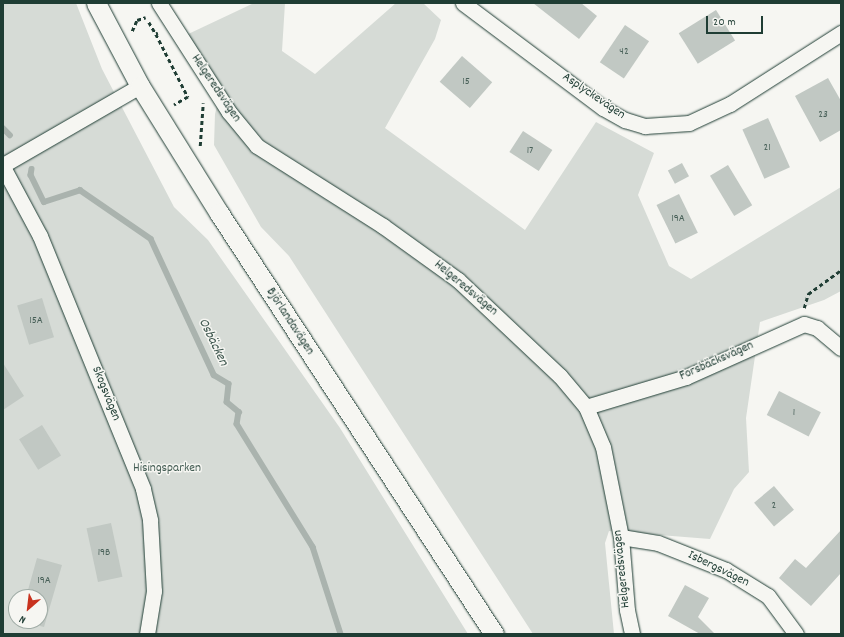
<!DOCTYPE html>
<html>
<head>
<meta charset="utf-8">
<style>
  body { margin:0 }
  #map { position:relative; width:844px; height:637px; overflow:hidden; background:#f6f6f2; font-family:Dekko,sans-serif }
  div>[style] { position:absolute }
  .green>* { inset:0; background:#d6dbd6 }
  .stream>* { height:5.5px; margin:-2.75px; padding:0 2.75px; transform-origin:2.75px; border-radius:2.75px; background:#aab3ae }
  .building>* { inset:0; background:#c1c8c3; transform-origin:0 0 }
  .path>* { height:2.5px; margin-top:-1.25px; transform-origin:0; background:repeating-linear-gradient(90deg,#1f3d34 0 4px,transparent 0 7px) }
  .roads { filter:drop-shadow(0 0 1px #1f3d34) drop-shadow(0 0 1px #1f3d34) }
  .minor>* { height:15px; margin:-7.5px; padding:0 7.5px; transform-origin:7.5px; border-radius:7.5px; background:#f6f6f2 }
  .tertiary>* { height:19px; margin:-9.5px; padding:0 9.5px; transform-origin:9.5px; border-radius:9.5px; background:#f6f6f2 }
  span { translate:-50% -50%; white-space:nowrap; text-align:center; line-height:1.15; -webkit-text-stroke:3px #f6f6f2; paint-order:stroke }
  .number-label { font-size:11px; color:#486058 }
  .number-label span { -webkit-text-stroke-width:0 }
  .street-label { font-size:13px; color:#1f3d34 }
  .park-label { font-size:13px; color:#445d54 }
  .water-label { font-size:14px; color:#425a52; font-style:italic }
  .frame { position:absolute; inset:0; border:4px solid #1f3d34; pointer-events:none }
  .north { position:absolute; left:8px; top:589px; width:40px; height:40px; box-sizing:border-box; background:#f6f6f2; border:1px solid #a0aca6; border-radius:50%; rotate:208deg; font-size:11px; font-weight:700; line-height:16px; text-align:center; color:#1f3d34 }
  .north::after { content:''; display:block; margin:auto; width:14px; height:18px; background:#c8321e; clip-path:polygon(50% 0,100% 100%,50% 72%,0 100%) }
  .scale { position:absolute; left:706px; top:16px; width:57px; height:18px; box-sizing:border-box; border:2px solid #1f3d34; border-top:0; padding-left:5px; font-size:12px; line-height:14px; white-space:nowrap; color:#1f3d34; -webkit-text-stroke:3px #f6f6f2; paint-order:stroke }
</style>
</head>
<body>
<div id="map">
  <div class="green">
    <i style="clip-path:polygon(evenodd,3px 3px,76px 3px,102px 69px,174px 207px,208px 240px,340px 428px,468px 634px,3px 634px,3px 3px,16px 597px,40px 597px,40px 621px,16px 621px,16px 597px)"></i>
    <i style="clip-path:polygon(254px 3px,285px 3px,282px 51px,315px 74px,396px 3px,423px 3px,441px 20px,435px 39px,385px 128px,525px 230px,596px 122px,654px 153px,638px 195px,669px 266px,691px 279px,841px 187px,841px 291px,824px 300px,760px 322px,746px 418px,749px 472px,734px 489px,710px 539px,609px 531px,605px 543px,614px 634px,533px 634px,289px 256px,261px 227px,214px 145px,215px 114px,221px 90px,184px 36px)"></i>
  </div>
  <div class="stream">
    <i style="left:3px;top:128px;width:10px;rotate:45deg"></i>
    <i style="left:32px;top:169px;width:6px;rotate:99deg"></i>
    <i style="left:31px;top:175px;width:30px;rotate:64deg"></i>
    <i style="left:44px;top:202px;width:38px;rotate:-18deg"></i>
    <i style="left:80px;top:190px;width:86px;rotate:34.6deg"></i>
    <i style="left:151px;top:239px;width:150px;rotate:65.1deg"></i>
    <i style="left:214px;top:375px;width:17px;rotate:31deg"></i>
    <i style="left:229px;top:384px;width:18px;rotate:96deg"></i>
    <i style="left:227px;top:402px;width:16px;rotate:40deg"></i>
    <i style="left:239px;top:412px;width:12px;rotate:99deg"></i>
    <i style="left:237px;top:424px;width:145px;rotate:58.3deg"></i>
    <i style="left:313px;top:547px;width:91px;rotate:72.2deg"></i>
  </div>
  <div class="building">
    <i style="clip-path:polygon(533px 3px,581px 3px,597px 16px,579px 39px)"></i>
    <i style="left:716px;top:10px;width:36px;height:44px;rotate:58deg"></i>
    <i style="left:625px;top:25px;width:29px;height:45px;rotate:34deg"></i>
    <i style="left:462px;top:56px;width:40px;height:34px;rotate:41deg"></i>
    <i style="clip-path:polygon(828px 78px,841px 101px,841px 130px,820px 142px,795px 96px)"></i>
    <i style="left:768px;top:118px;width:54px;height:28px;rotate:66deg"></i>
    <i style="left:523px;top:131px;width:35px;height:25px;rotate:33deg"></i>
    <i style="left:682px;top:163px;width:15px;height:16px;rotate:62deg"></i>
    <i style="left:728px;top:165px;width:47px;height:21px;rotate:59deg"></i>
    <i style="left:679px;top:194px;width:43px;height:25px;rotate:64deg"></i>
    <i style="left:42px;top:298px;width:41px;height:26px;rotate:73deg"></i>
    <i style="clip-path:polygon(3px 363px,24px 396px,3px 410px)"></i>
    <i style="left:779px;top:391px;width:47px;height:27px;rotate:27deg"></i>
    <i style="left:42px;top:425px;width:36px;height:27px;rotate:58deg"></i>
    <i style="left:774px;top:486px;width:31px;height:26px;rotate:50deg"></i>
    <i style="left:111px;top:523px;width:55px;height:25px;rotate:78deg"></i>
    <i style="clip-path:polygon(841px 530px,841px 573px,811px 606px,779px 578px,795px 559px,806px 568px)"></i>
    <i style="clip-path:polygon(37px 558px,62px 565px,44px 627px,40px 626px,40px 597px,26px 597px)"></i>
    <i style="clip-path:polygon(685px 585px,709px 598px,698px 617px,715px 634px,700px 634px,668px 616px)"></i>
  </div>
  <div class="path">
    <i style="left:149px;top:22px;width:14px;rotate:60deg"></i>
    <i style="left:132px;top:31px;width:12px;rotate:-66deg"></i>
    <i style="left:137px;top:20px;width:9px;rotate:-18deg"></i>
    <i style="left:158px;top:33px;width:2px;rotate:153deg"></i>
    <i style="left:156px;top:34px;width:71px;rotate:63.1deg"></i>
    <i style="left:188px;top:97px;width:16px;rotate:150deg"></i>
    <i style="left:200px;top:146px;width:43px;rotate:-86deg"></i>
    <i style="left:804px;top:308px;width:15px;rotate:-74deg"></i>
    <i style="left:808px;top:294px;width:41px;rotate:-36deg"></i>
  </div>
  <div class="roads">
    <div class="minor">
      <i style="left:159px;top:3px;width:130px;rotate:57.3deg"></i>
      <i style="left:229px;top:112px;width:44px;rotate:50.5deg"></i>
      <i style="left:257px;top:146px;width:149px;rotate:32.4deg"></i>
      <i style="left:383px;top:226px;width:92px;rotate:35.8deg"></i>
      <i style="left:458px;top:280px;width:140px;rotate:43.3deg"></i>
      <i style="left:560px;top:376px;width:40px;rotate:50deg"></i>
      <i style="left:586px;top:407px;width:43px;rotate:67deg"></i>
      <i style="left:603px;top:447px;width:92px;rotate:78.7deg"></i>
      <i style="left:621px;top:537px;width:73px;rotate:85.3deg"></i>
      <i style="left:627px;top:610px;width:25px;rotate:78deg"></i>
      <i style="left:463px;top:3px;width:175px;rotate:36.9deg"></i>
      <i style="left:603px;top:108px;width:25px;rotate:29deg"></i>
      <i style="left:625px;top:120px;width:21px;rotate:17deg"></i>
      <i style="left:645px;top:126px;width:44px;rotate:-3.9deg"></i>
      <i style="left:689px;top:123px;width:45px;rotate:-24.9deg"></i>
      <i style="left:730px;top:104px;width:132px;rotate:-32.6deg"></i>
      <i style="left:3px;top:165px;width:158px;rotate:-30deg"></i>
      <i style="left:3px;top:167px;width:78px;rotate:61.8deg"></i>
      <i style="left:40px;top:236px;width:273px;rotate:67.8deg"></i>
      <i style="left:143px;top:489px;width:32px;rotate:77deg"></i>
      <i style="left:150px;top:520px;width:71px;rotate:86.8deg"></i>
      <i style="left:154px;top:591px;width:44px;rotate:99.2deg"></i>
      <i style="left:586px;top:407px;width:104px;rotate:-16.7deg"></i>
      <i style="left:686px;top:377px;width:129px;rotate:-24.2deg"></i>
      <i style="left:804px;top:324px;width:14px;rotate:17deg"></i>
      <i style="left:817px;top:328px;width:31px;rotate:40deg"></i>
      <i style="left:621px;top:537px;width:37px;rotate:9deg"></i>
      <i style="left:658px;top:543px;width:73px;rotate:21.7deg"></i>
      <i style="left:726px;top:570px;width:49px;rotate:31.8deg"></i>
      <i style="left:768px;top:596px;width:47px;rotate:53.6deg"></i>
    </div>
    <div class="tertiary">
      <i style="left:96px;top:3px;width:94px;rotate:62.1deg"></i>
      <i style="left:140px;top:86px;width:150px;rotate:58.1deg"></i>
      <i style="left:219px;top:213px;width:503px;rotate:56.85deg"></i>
    </div>
  </div>
  <div class="number-label">
    <span style="left:624px;top:52px">42</span>
    <span style="left:466px;top:82px">15</span>
    <span style="left:823px;top:115px">23</span>
    <span style="left:767px;top:148px">21</span>
    <span style="left:530px;top:151px">17</span>
    <span style="left:678px;top:219px">19A</span>
    <span style="left:36px;top:321px">15A</span>
    <span style="left:794px;top:413px">1</span>
    <span style="left:774px;top:506px">2</span>
    <span style="left:104px;top:553px">19B</span>
    <span style="left:44px;top:581px">19A</span>
  </div>
  <div class="street-label">
    <span style="left:215px;top:89px;rotate:56deg">Helgeredsvägen</span>
    <span style="left:593px;top:97px;rotate:34deg">Asplyckevägen</span>
    <span style="left:465px;top:289px;rotate:40deg">Helgeredsvägen</span>
    <span style="left:289px;top:322px;rotate:57deg">Björlandavägen</span>
    <span style="left:717px;top:362px;rotate:-24deg">Forsbäcksvägen</span>
    <span style="left:105px;top:394px;rotate:68deg">Skogsvägen</span>
    <span style="left:623px;top:569px;rotate:-96deg">Helgeredsvägen</span>
    <span style="left:718px;top:570px;rotate:26deg">Isbergsvägen</span>
  </div>
  <div class="park-label">
    <span style="left:167px;top:469px">Hisingsparken</span>
  </div>
  <div class="water-label">
    <span style="left:213px;top:342px;rotate:64deg">Osbäcken</span>
  </div>
  <div class="frame"></div>
  <div class="north">N</div>
  <div class="scale">20 m</div>
</div>
</body>
</html>
